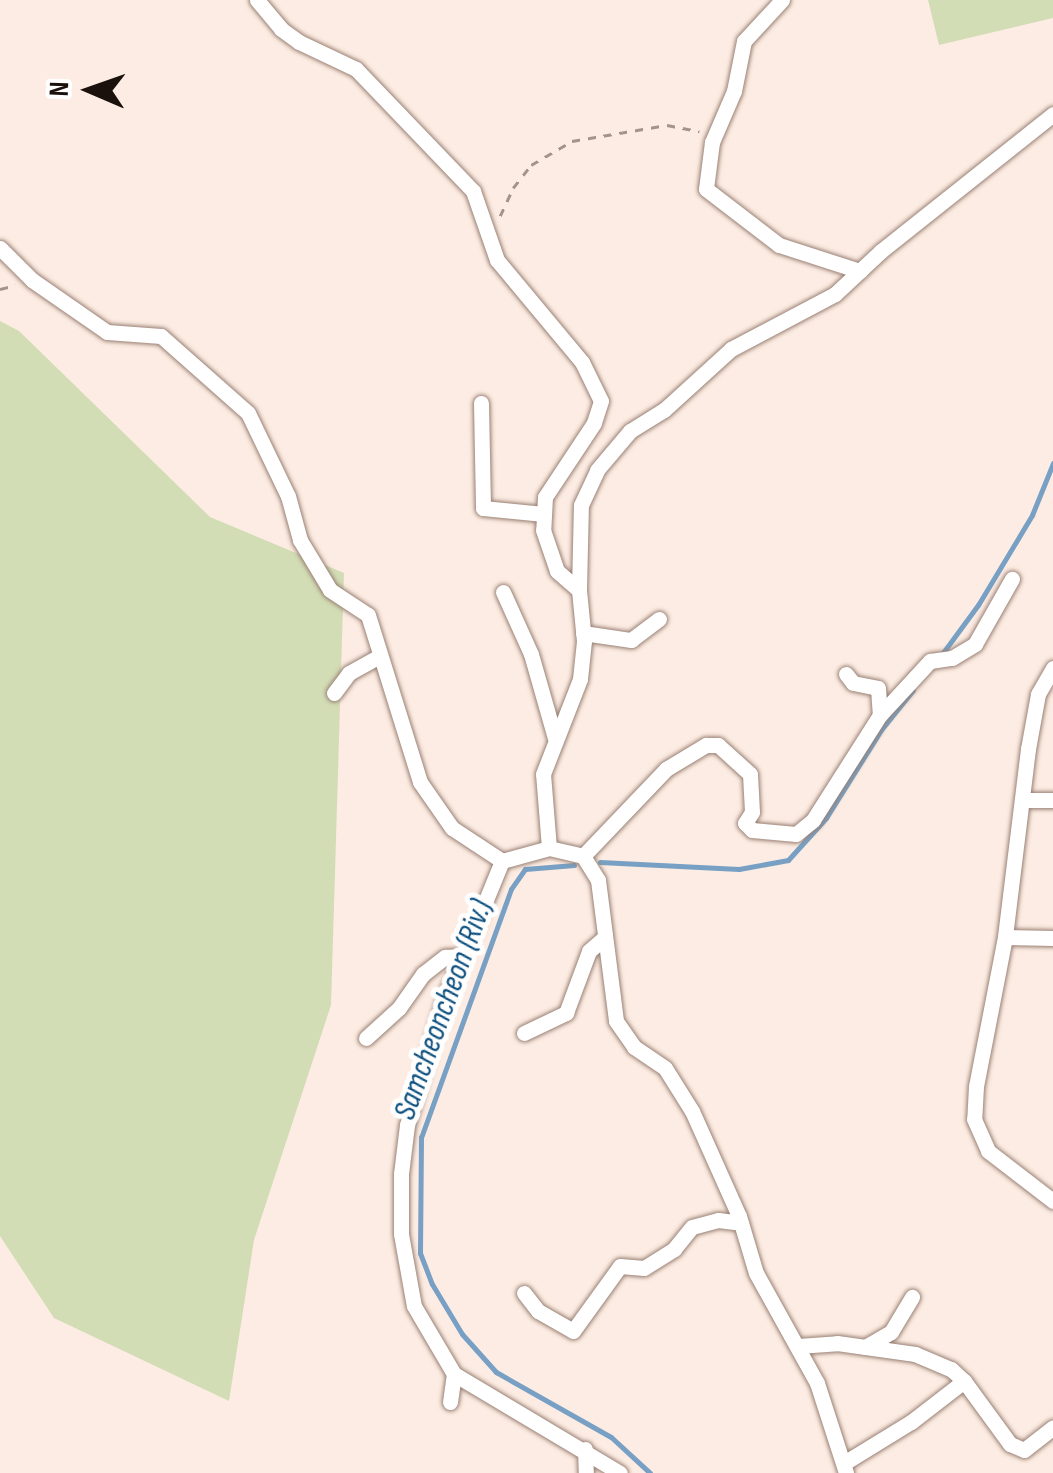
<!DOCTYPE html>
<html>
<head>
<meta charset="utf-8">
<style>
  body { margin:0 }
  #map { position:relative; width:1053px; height:1473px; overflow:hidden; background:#fdece3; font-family:"Sofia Sans Condensed",sans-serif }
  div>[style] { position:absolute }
  .green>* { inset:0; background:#d2ddb5 }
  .stream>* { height:5px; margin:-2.5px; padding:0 2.5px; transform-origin:2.5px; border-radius:2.5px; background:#77a0c4 }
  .path>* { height:2.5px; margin-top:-1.25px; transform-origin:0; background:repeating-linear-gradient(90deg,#a2948d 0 8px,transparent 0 16px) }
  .roads { filter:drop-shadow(0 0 2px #998074) drop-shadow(0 0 2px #998074) }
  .minor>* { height:15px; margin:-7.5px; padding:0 7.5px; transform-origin:7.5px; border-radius:7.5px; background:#fff }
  span { translate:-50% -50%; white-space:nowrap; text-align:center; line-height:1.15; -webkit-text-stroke:10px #fff; paint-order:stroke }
  .water-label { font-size:32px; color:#0f5180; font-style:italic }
  .north { position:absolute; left:40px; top:40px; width:100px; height:100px; -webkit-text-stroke:8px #fff; paint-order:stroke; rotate:272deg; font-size:28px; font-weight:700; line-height:40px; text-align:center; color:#1a110c }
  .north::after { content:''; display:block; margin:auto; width:35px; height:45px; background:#1a110c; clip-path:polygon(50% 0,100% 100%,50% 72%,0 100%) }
</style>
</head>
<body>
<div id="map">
  <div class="green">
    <i style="clip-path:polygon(928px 0,1053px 0,1053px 18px,939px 45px)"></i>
    <i style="clip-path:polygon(0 321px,19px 331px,210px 517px,344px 573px,331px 1005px,254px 1240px,229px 1401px,54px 1318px,0 1236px)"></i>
  </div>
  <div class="stream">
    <i style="left:942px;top:654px;width:61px;rotate:-53.7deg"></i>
    <i style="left:978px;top:605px;width:105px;rotate:-59deg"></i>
    <i style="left:1032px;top:515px;width:56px;rotate:-68deg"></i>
    <i style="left:600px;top:862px;width:139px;rotate:2.9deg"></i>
    <i style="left:739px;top:869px;width:50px;rotate:-10.4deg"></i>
    <i style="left:788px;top:860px;width:57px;rotate:-47.9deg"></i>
    <i style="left:826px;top:818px;width:104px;rotate:-58deg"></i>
    <i style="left:881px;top:730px;width:51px;rotate:-51.3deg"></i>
    <i style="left:574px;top:865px;width:49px;rotate:175.3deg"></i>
    <i style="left:525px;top:869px;width:24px;rotate:125deg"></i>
    <i style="left:511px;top:889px;width:264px;rotate:109.9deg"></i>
    <i style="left:421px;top:1137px;width:116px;rotate:90.5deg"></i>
    <i style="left:420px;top:1253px;width:33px;rotate:69deg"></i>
    <i style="left:432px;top:1284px;width:58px;rotate:59deg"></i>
    <i style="left:462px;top:1334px;width:51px;rotate:48.2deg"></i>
    <i style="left:496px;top:1372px;width:132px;rotate:29.5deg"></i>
    <i style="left:611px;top:1437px;width:53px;rotate:42.7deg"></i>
  </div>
  <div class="path">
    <i style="left:500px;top:216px;width:31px;rotate:-65deg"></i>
    <i style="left:513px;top:188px;width:29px;rotate:-52deg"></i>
    <i style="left:531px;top:165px;width:48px;rotate:-30.3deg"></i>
    <i style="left:572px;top:141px;width:96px;rotate:-9.6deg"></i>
    <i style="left:667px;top:125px;width:33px;rotate:11deg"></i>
    <i style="left:0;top:289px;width:16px;rotate:-14deg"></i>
  </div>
  <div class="roads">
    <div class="minor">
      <i style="left:257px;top:0;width:38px;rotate:50deg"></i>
      <i style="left:281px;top:29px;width:22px;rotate:36deg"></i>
      <i style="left:299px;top:42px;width:63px;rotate:25.3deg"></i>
      <i style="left:356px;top:69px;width:169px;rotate:46.2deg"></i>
      <i style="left:473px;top:191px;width:73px;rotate:70.8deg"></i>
      <i style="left:497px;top:260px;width:133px;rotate:50.2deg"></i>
      <i style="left:582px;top:362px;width:43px;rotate:64deg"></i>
      <i style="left:601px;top:401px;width:23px;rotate:108deg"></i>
      <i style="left:594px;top:423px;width:89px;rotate:123.5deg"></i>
      <i style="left:545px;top:497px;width:33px;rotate:93deg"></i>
      <i style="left:543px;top:530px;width:43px;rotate:71.1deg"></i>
      <i style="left:557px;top:571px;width:29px;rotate:41deg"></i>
      <i style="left:782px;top:0;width:56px;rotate:132.8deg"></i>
      <i style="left:744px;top:41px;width:51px;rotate:101.3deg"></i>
      <i style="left:734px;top:91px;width:56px;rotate:113.3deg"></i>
      <i style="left:712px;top:142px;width:47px;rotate:97.3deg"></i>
      <i style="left:706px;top:189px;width:92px;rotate:37.5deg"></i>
      <i style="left:779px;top:245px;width:85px;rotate:17.8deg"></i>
      <i style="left:0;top:248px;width:45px;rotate:45deg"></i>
      <i style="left:32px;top:280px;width:91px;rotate:34.7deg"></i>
      <i style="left:107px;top:332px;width:54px;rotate:4.2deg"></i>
      <i style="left:161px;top:336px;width:116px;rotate:41.5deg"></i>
      <i style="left:248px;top:413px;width:92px;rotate:64.3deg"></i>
      <i style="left:288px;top:496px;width:46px;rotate:74.7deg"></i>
      <i style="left:300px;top:540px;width:58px;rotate:59deg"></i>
      <i style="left:330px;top:590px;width:45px;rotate:33.3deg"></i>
      <i style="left:368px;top:615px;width:175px;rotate:72.7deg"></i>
      <i style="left:420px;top:782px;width:56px;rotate:55.2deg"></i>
      <i style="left:452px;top:828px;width:60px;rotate:33.4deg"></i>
      <i style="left:481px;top:403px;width:105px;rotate:88.9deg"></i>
      <i style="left:483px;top:508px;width:61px;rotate:5.6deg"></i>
      <i style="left:503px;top:592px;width:68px;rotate:65.7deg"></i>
      <i style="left:531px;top:654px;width:87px;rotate:74.1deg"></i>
      <i style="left:583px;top:633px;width:49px;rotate:8.3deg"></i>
      <i style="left:631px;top:640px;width:35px;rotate:-37deg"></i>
      <i style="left:1053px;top:668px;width:30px;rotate:120deg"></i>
      <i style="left:1038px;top:694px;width:56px;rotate:100.3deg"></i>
      <i style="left:1028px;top:749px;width:189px;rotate:97deg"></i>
      <i style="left:1005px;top:937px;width:152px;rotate:101deg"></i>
      <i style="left:976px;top:1086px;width:33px;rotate:93deg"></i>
      <i style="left:974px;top:1119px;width:35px;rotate:66deg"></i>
      <i style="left:988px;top:1151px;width:82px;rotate:37.6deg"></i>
      <i style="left:846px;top:674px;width:11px;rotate:52deg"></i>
      <i style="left:853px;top:683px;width:25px;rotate:11deg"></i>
      <i style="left:878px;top:688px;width:27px;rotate:86deg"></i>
      <i style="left:334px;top:693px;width:25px;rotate:-53deg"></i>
      <i style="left:349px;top:673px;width:35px;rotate:-29deg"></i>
      <i style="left:1022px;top:800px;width:31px"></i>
      <i style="left:549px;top:848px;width:74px;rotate:-94.6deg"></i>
      <i style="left:543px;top:774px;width:102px;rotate:-68.7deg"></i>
      <i style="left:580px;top:679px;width:38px;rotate:-84deg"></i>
      <i style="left:584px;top:641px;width:51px;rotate:-95.6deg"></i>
      <i style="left:579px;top:590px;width:85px;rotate:-88.7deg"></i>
      <i style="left:581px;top:505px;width:38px;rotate:-65deg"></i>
      <i style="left:597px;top:470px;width:51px;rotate:-49.8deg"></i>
      <i style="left:630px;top:431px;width:40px;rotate:-32deg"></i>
      <i style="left:664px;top:410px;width:91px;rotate:-42.3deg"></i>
      <i style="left:731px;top:349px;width:118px;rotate:-27.9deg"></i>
      <i style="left:835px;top:294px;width:63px;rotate:-43.1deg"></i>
      <i style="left:881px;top:251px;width:220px;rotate:-38.5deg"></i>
      <i style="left:583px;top:856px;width:120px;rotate:-46.3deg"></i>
      <i style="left:666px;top:769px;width:47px;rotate:-31deg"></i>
      <i style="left:706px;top:745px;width:12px"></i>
      <i style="left:718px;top:745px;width:43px;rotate:42.2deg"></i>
      <i style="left:750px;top:774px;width:38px;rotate:87deg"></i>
      <i style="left:752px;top:812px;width:13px;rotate:122deg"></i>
      <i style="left:745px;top:823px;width:10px;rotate:45deg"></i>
      <i style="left:752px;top:830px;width:44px;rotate:5.2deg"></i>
      <i style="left:796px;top:834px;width:22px;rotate:-39deg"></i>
      <i style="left:813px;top:820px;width:125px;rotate:-57.5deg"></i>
      <i style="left:880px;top:715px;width:74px;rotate:-47.2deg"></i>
      <i style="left:930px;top:661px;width:22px;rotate:-8deg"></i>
      <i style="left:952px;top:658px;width:27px;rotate:-31deg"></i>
      <i style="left:975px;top:644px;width:75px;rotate:-60.4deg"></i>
      <i style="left:1005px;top:937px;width:48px;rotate:1.2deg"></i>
      <i style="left:463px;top:956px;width:44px;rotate:114.2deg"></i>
      <i style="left:445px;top:996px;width:134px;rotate:106.4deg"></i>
      <i style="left:407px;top:1125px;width:49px;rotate:97deg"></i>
      <i style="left:401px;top:1174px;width:60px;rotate:90deg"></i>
      <i style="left:401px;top:1234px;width:73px;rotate:79.8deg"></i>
      <i style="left:414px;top:1306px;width:79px;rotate:59.5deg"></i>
      <i style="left:454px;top:1374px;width:193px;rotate:30.8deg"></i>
      <i style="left:524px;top:1033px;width:47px;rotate:-25.5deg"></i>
      <i style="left:566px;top:1013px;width:66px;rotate:-69.6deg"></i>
      <i style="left:589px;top:951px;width:21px;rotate:-41deg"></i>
      <i style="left:366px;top:1038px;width:45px;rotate:-42.3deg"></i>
      <i style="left:399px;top:1008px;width:42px;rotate:-54.8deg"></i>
      <i style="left:423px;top:974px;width:28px;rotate:-38deg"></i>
      <i style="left:445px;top:957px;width:18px;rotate:-3deg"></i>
      <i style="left:463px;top:956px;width:103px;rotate:-67.7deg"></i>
      <i style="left:502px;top:861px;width:49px;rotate:-15.5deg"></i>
      <i style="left:549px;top:848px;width:35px;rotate:13deg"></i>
      <i style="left:583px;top:856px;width:28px;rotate:58deg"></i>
      <i style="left:598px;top:880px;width:142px;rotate:82.7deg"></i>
      <i style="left:616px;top:1021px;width:32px;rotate:55deg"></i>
      <i style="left:634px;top:1047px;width:37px;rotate:34deg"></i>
      <i style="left:665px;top:1068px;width:51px;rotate:57.9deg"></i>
      <i style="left:692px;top:1111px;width:115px;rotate:65.9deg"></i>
      <i style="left:739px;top:1216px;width:59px;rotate:73.4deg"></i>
      <i style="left:756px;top:1273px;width:126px;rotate:61deg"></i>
      <i style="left:817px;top:1383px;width:95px;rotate:72.1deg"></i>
      <i style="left:524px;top:1293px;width:23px;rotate:52deg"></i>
      <i style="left:538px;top:1311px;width:40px;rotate:29.7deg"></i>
      <i style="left:573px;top:1331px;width:80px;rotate:-54.1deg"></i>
      <i style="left:620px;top:1266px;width:24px;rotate:5deg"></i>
      <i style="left:644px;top:1268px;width:36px;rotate:-32deg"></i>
      <i style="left:674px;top:1249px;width:28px;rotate:-51deg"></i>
      <i style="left:692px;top:1227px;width:27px;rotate:-15deg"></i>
      <i style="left:718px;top:1220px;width:23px;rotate:7deg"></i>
      <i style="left:798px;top:1346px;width:39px;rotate:-4deg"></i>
      <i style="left:837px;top:1343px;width:79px;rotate:8deg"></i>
      <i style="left:915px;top:1354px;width:39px;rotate:23deg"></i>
      <i style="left:951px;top:1369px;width:18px;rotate:43deg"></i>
      <i style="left:865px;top:1347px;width:30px;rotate:-30deg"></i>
      <i style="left:891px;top:1332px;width:41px;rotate:-59deg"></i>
      <i style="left:450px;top:1402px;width:28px;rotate:-82deg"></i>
      <i style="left:585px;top:1449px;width:24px;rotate:88deg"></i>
      <i style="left:844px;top:1463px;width:79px;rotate:-31.5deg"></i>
      <i style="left:911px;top:1422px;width:67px;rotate:-37.7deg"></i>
      <i style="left:964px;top:1381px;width:78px;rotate:53.9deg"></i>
      <i style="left:1010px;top:1444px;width:15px;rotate:23deg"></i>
      <i style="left:1024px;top:1450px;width:37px;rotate:-38deg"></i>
    </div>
  </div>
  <div class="water-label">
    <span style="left:444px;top:1010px;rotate:-70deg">Samcheoncheon (Riv.)</span>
  </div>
  <div class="north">N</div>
</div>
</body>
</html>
